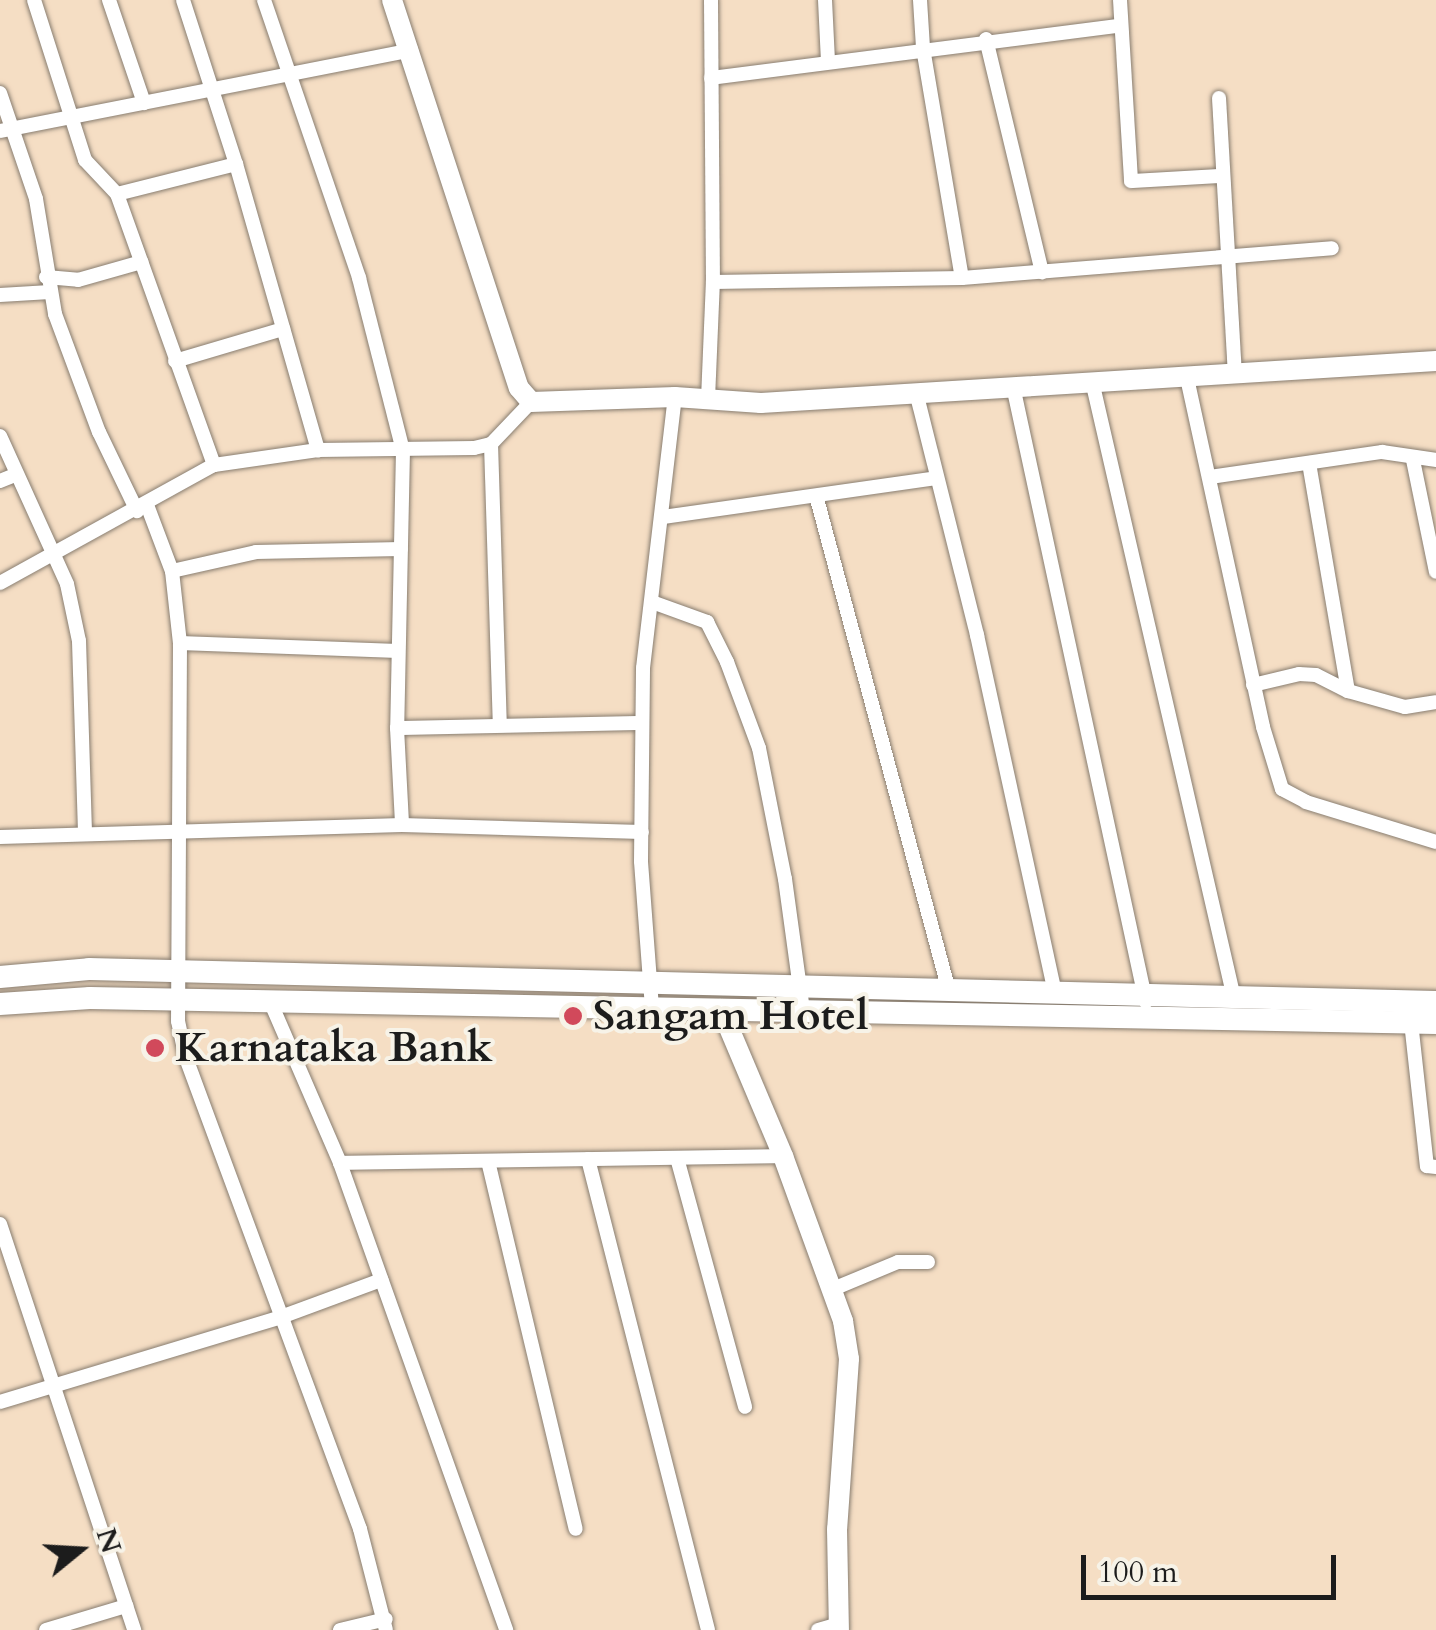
<!DOCTYPE html>
<html>
<head>
<meta charset="utf-8">
<style>
  body { margin:0 }
  #map { position:relative; width:1436px; height:1630px; overflow:hidden; background:#f5dec4; font-family:Cardo,serif }
  div>[style] { position:absolute }
  .roads { filter:drop-shadow(0 0 2px #887d70) drop-shadow(0 0 2px #887d70) }
  .street>* { height:14px; margin:-7px; padding:0 7px; transform-origin:7px; border-radius:7px; background:#fff }
  .secondary>* { height:20px; margin:-10px; padding:0 10px; transform-origin:10px; border-radius:10px; background:#fff }
  .primary>* { height:22px; margin:-11px; padding:0 11px; transform-origin:11px; border-radius:11px; background:#fff }
  .dots>* { width:28px; height:28px; translate:-50% -50%; box-sizing:border-box; border:5px solid #f7f3e8; border-radius:50% }
  span { translate:-50% -50%; white-space:nowrap; text-align:center; line-height:1.15; -webkit-text-stroke:8px #f7f3e8; paint-order:stroke }
  .poi-label { font-size:42px; color:#1c1c1c; font-weight:700 }
  .left { translate:0 -50%; text-align:left }
  .north { position:absolute; left:30px; top:1500px; width:100px; height:100px; -webkit-text-stroke:8px #f7f3e8; paint-order:stroke; rotate:72deg; font-size:28px; font-weight:700; line-height:40px; text-align:center; color:#1c1c1c }
  .north::after { content:''; display:block; margin:auto; width:35px; height:45px; background:#1c1c1c; clip-path:polygon(50% 0,100% 100%,50% 72%,0 100%) }
  .scale { position:absolute; left:1081px; top:1555px; width:255px; height:45px; box-sizing:border-box; border:5px solid #1c1c1c; border-top:0; padding-left:12px; font-size:30px; line-height:35px; white-space:nowrap; color:#1c1c1c; -webkit-text-stroke:8px #f7f3e8; paint-order:stroke }
</style>
</head>
<body>
<div id="map">
  <div class="roads">
    <div class="street">
      <i style="left:34px;top:0;width:168px;rotate:72.3deg"></i>
      <i style="left:85px;top:160px;width:47px;rotate:46.7deg"></i>
      <i style="left:117px;top:194px;width:288px;rotate:70.3deg"></i>
      <i style="left:109px;top:0;width:109px;rotate:71.2deg"></i>
      <i style="left:183px;top:0;width:172px;rotate:72.1deg"></i>
      <i style="left:236px;top:164px;width:298px;rotate:74deg"></i>
      <i style="left:264px;top:0;width:294px;rotate:71.1deg"></i>
      <i style="left:359px;top:278px;width:178px;rotate:75.7deg"></i>
      <i style="left:403px;top:450px;width:278px;rotate:91.2deg"></i>
      <i style="left:397px;top:728px;width:97px;rotate:87deg"></i>
      <i style="left:711px;top:0;width:282px;rotate:89.6deg"></i>
      <i style="left:713px;top:282px;width:249px;rotate:-0.9deg"></i>
      <i style="left:962px;top:278px;width:371px;rotate:-4.6deg"></i>
      <i style="left:825px;top:0;width:62px;rotate:87.2deg"></i>
      <i style="left:920px;top:0;width:48px;rotate:86.4deg"></i>
      <i style="left:923px;top:48px;width:233px;rotate:80.4deg"></i>
      <i style="left:1120px;top:0;width:181px;rotate:86.5deg"></i>
      <i style="left:1131px;top:181px;width:90px;rotate:-3.2deg"></i>
      <i style="left:986px;top:39px;width:240px;rotate:76.5deg"></i>
      <i style="left:711px;top:78px;width:411px;rotate:-7.3deg"></i>
      <i style="left:0;top:93px;width:112px;rotate:71.2deg"></i>
      <i style="left:36px;top:199px;width:117px;rotate:80.6deg"></i>
      <i style="left:55px;top:314px;width:126px;rotate:69.6deg"></i>
      <i style="left:99px;top:432px;width:88px;rotate:64.3deg"></i>
      <i style="left:1219px;top:98px;width:276px;rotate:86.7deg"></i>
      <i style="left:0;top:131px;width:419px;rotate:-11.1deg"></i>
      <i style="left:117px;top:194px;width:123px;rotate:-14.1deg"></i>
      <i style="left:46px;top:277px;width:32px;rotate:5deg"></i>
      <i style="left:78px;top:280px;width:66px;rotate:-15.9deg"></i>
      <i style="left:0;top:295px;width:50px;rotate:-3.4deg"></i>
      <i style="left:175px;top:361px;width:113px;rotate:-16.5deg"></i>
      <i style="left:1187px;top:378px;width:357px;rotate:77.7deg"></i>
      <i style="left:1263px;top:727px;width:65px;rotate:73deg"></i>
      <i style="left:1282px;top:789px;width:27px;rotate:28deg"></i>
      <i style="left:1306px;top:802px;width:136px;rotate:17.1deg"></i>
      <i style="left:1092px;top:381px;width:633px;rotate:77.04deg"></i>
      <i style="left:1013px;top:386px;width:630px;rotate:77.82deg"></i>
      <i style="left:916px;top:392px;width:251px;rotate:75.9deg"></i>
      <i style="left:977px;top:635px;width:366px;rotate:77.7deg"></i>
      <i style="left:708px;top:399px;width:117px;rotate:-87.6deg"></i>
      <i style="left:0;top:436px;width:162px;rotate:65.6deg"></i>
      <i style="left:67px;top:584px;width:58px;rotate:78.1deg"></i>
      <i style="left:79px;top:641px;width:193px;rotate:88.2deg"></i>
      <i style="left:491px;top:444px;width:279px;rotate:88.2deg"></i>
      <i style="left:1413px;top:460px;width:114px;rotate:78.4deg"></i>
      <i style="left:1309px;top:463px;width:231px;rotate:80.3deg"></i>
      <i style="left:1210px;top:477px;width:174px;rotate:-8.3deg"></i>
      <i style="left:1382px;top:452px;width:55px;rotate:8.4deg"></i>
      <i style="left:0;top:481px;width:18px;rotate:-22deg"></i>
      <i style="left:817px;top:499px;width:509px;rotate:74.98deg"></i>
      <i style="left:147px;top:505px;width:71px;rotate:69.3deg"></i>
      <i style="left:172px;top:571px;width:72px;rotate:83.7deg"></i>
      <i style="left:180px;top:643px;width:378px;rotate:90.3deg"></i>
      <i style="left:178px;top:1021px;width:38px;rotate:78deg"></i>
      <i style="left:186px;top:1058px;width:502px;rotate:69.72deg"></i>
      <i style="left:360px;top:1529px;width:104px;rotate:75.6deg"></i>
      <i style="left:663px;top:517px;width:276px;rotate:-8.1deg"></i>
      <i style="left:172px;top:571px;width:86px;rotate:-12.7deg"></i>
      <i style="left:256px;top:552px;width:145px;rotate:-1.2deg"></i>
      <i style="left:0;top:583px;width:244px;rotate:-28.9deg"></i>
      <i style="left:214px;top:465px;width:105px;rotate:-8.2deg"></i>
      <i style="left:318px;top:450px;width:156px;rotate:-0.7deg"></i>
      <i style="left:474px;top:448px;width:17px;rotate:-13deg"></i>
      <i style="left:491px;top:444px;width:58px;rotate:-46.4deg"></i>
      <i style="left:652px;top:602px;width:59px;rotate:20deg"></i>
      <i style="left:707px;top:622px;width:45px;rotate:63.4deg"></i>
      <i style="left:727px;top:662px;width:92px;rotate:69.6deg"></i>
      <i style="left:759px;top:748px;width:134px;rotate:78.8deg"></i>
      <i style="left:785px;top:879px;width:133px;rotate:82.2deg"></i>
      <i style="left:180px;top:643px;width:218px;rotate:2.1deg"></i>
      <i style="left:1253px;top:685px;width:47px;rotate:-13.4deg"></i>
      <i style="left:1299px;top:674px;width:17px;rotate:3deg"></i>
      <i style="left:1316px;top:675px;width:36px;rotate:27deg"></i>
      <i style="left:1348px;top:691px;width:59px;rotate:15.7deg"></i>
      <i style="left:1405px;top:707px;width:31px;rotate:-9deg"></i>
      <i style="left:397px;top:728px;width:245px;rotate:-1.2deg"></i>
      <i style="left:0;top:837px;width:402px;rotate:-1.7deg"></i>
      <i style="left:402px;top:825px;width:240px;rotate:1.7deg"></i>
      <i style="left:270px;top:1001px;width:176px;rotate:66.6deg"></i>
      <i style="left:340px;top:1163px;width:496px;rotate:70.4deg"></i>
      <i style="left:652px;top:1008px;width:147px;rotate:-94.3deg"></i>
      <i style="left:641px;top:861px;width:193px;rotate:-89.4deg"></i>
      <i style="left:643px;top:668px;width:273px;rotate:-83.3deg"></i>
      <i style="left:1411px;top:1022px;width:145px;rotate:83.7deg"></i>
      <i style="left:1427px;top:1166px;width:9px;rotate:6deg"></i>
      <i style="left:677px;top:1158px;width:258px;rotate:74.7deg"></i>
      <i style="left:588px;top:1159px;width:486px;rotate:75.7deg"></i>
      <i style="left:488px;top:1161px;width:378px;rotate:76.6deg"></i>
      <i style="left:340px;top:1163px;width:443px;rotate:-0.9deg"></i>
      <i style="left:0;top:1224px;width:428px;rotate:71.7deg"></i>
      <i style="left:833px;top:1289px;width:70px;rotate:-22.6deg"></i>
      <i style="left:898px;top:1262px;width:30px"></i>
      <i style="left:0;top:1402px;width:294px;rotate:-16.8deg"></i>
      <i style="left:281px;top:1317px;width:107px;rotate:-20.3deg"></i>
      <i style="left:46px;top:1630px;width:84px;rotate:-16.7deg"></i>
      <i style="left:340px;top:1630px;width:47px;rotate:-13.4deg"></i>
      <i style="left:818px;top:1630px;width:22px;rotate:-16deg"></i>
    </div>
    <div class="secondary">
      <i style="left:392px;top:0;width:408px;rotate:71.9deg"></i>
      <i style="left:519px;top:388px;width:18px;rotate:49deg"></i>
      <i style="left:531px;top:402px;width:144px;rotate:-2deg"></i>
      <i style="left:675px;top:397px;width:86px;rotate:4deg"></i>
      <i style="left:761px;top:403px;width:676px;rotate:-3.56deg"></i>
      <i style="left:721px;top:1009px;width:160px;rotate:67.1deg"></i>
      <i style="left:783px;top:1156px;width:176px;rotate:70deg"></i>
      <i style="left:843px;top:1321px;width:38px;rotate:81deg"></i>
      <i style="left:849px;top:1359px;width:170px;rotate:94deg"></i>
      <i style="left:837px;top:1529px;width:101px;rotate:88.9deg"></i>
    </div>
    <div class="primary">
      <i style="left:0;top:977px;width:89px;rotate:-5.1deg"></i>
      <i style="left:89px;top:969px;width:1347px;rotate:1.4deg"></i>
      <i style="left:0;top:1004px;width:90px;rotate:-3.8deg"></i>
      <i style="left:90px;top:998px;width:1346px;rotate:1.06deg"></i>
    </div>
  </div>
  <div class="dots">
    <i style="left:573px;top:1016px;background:#d1495b"></i>
    <i style="left:155px;top:1048px;background:#d1495b"></i>
  </div>
  <div class="poi-label">
    <span class="left" style="left:593px;top:1016px">Sangam Hotel</span>
    <span class="left" style="left:175px;top:1048px">Karnataka Bank</span>
  </div>
  <div class="north">N</div>
  <div class="scale">100 m</div>
</div>
</body>
</html>
